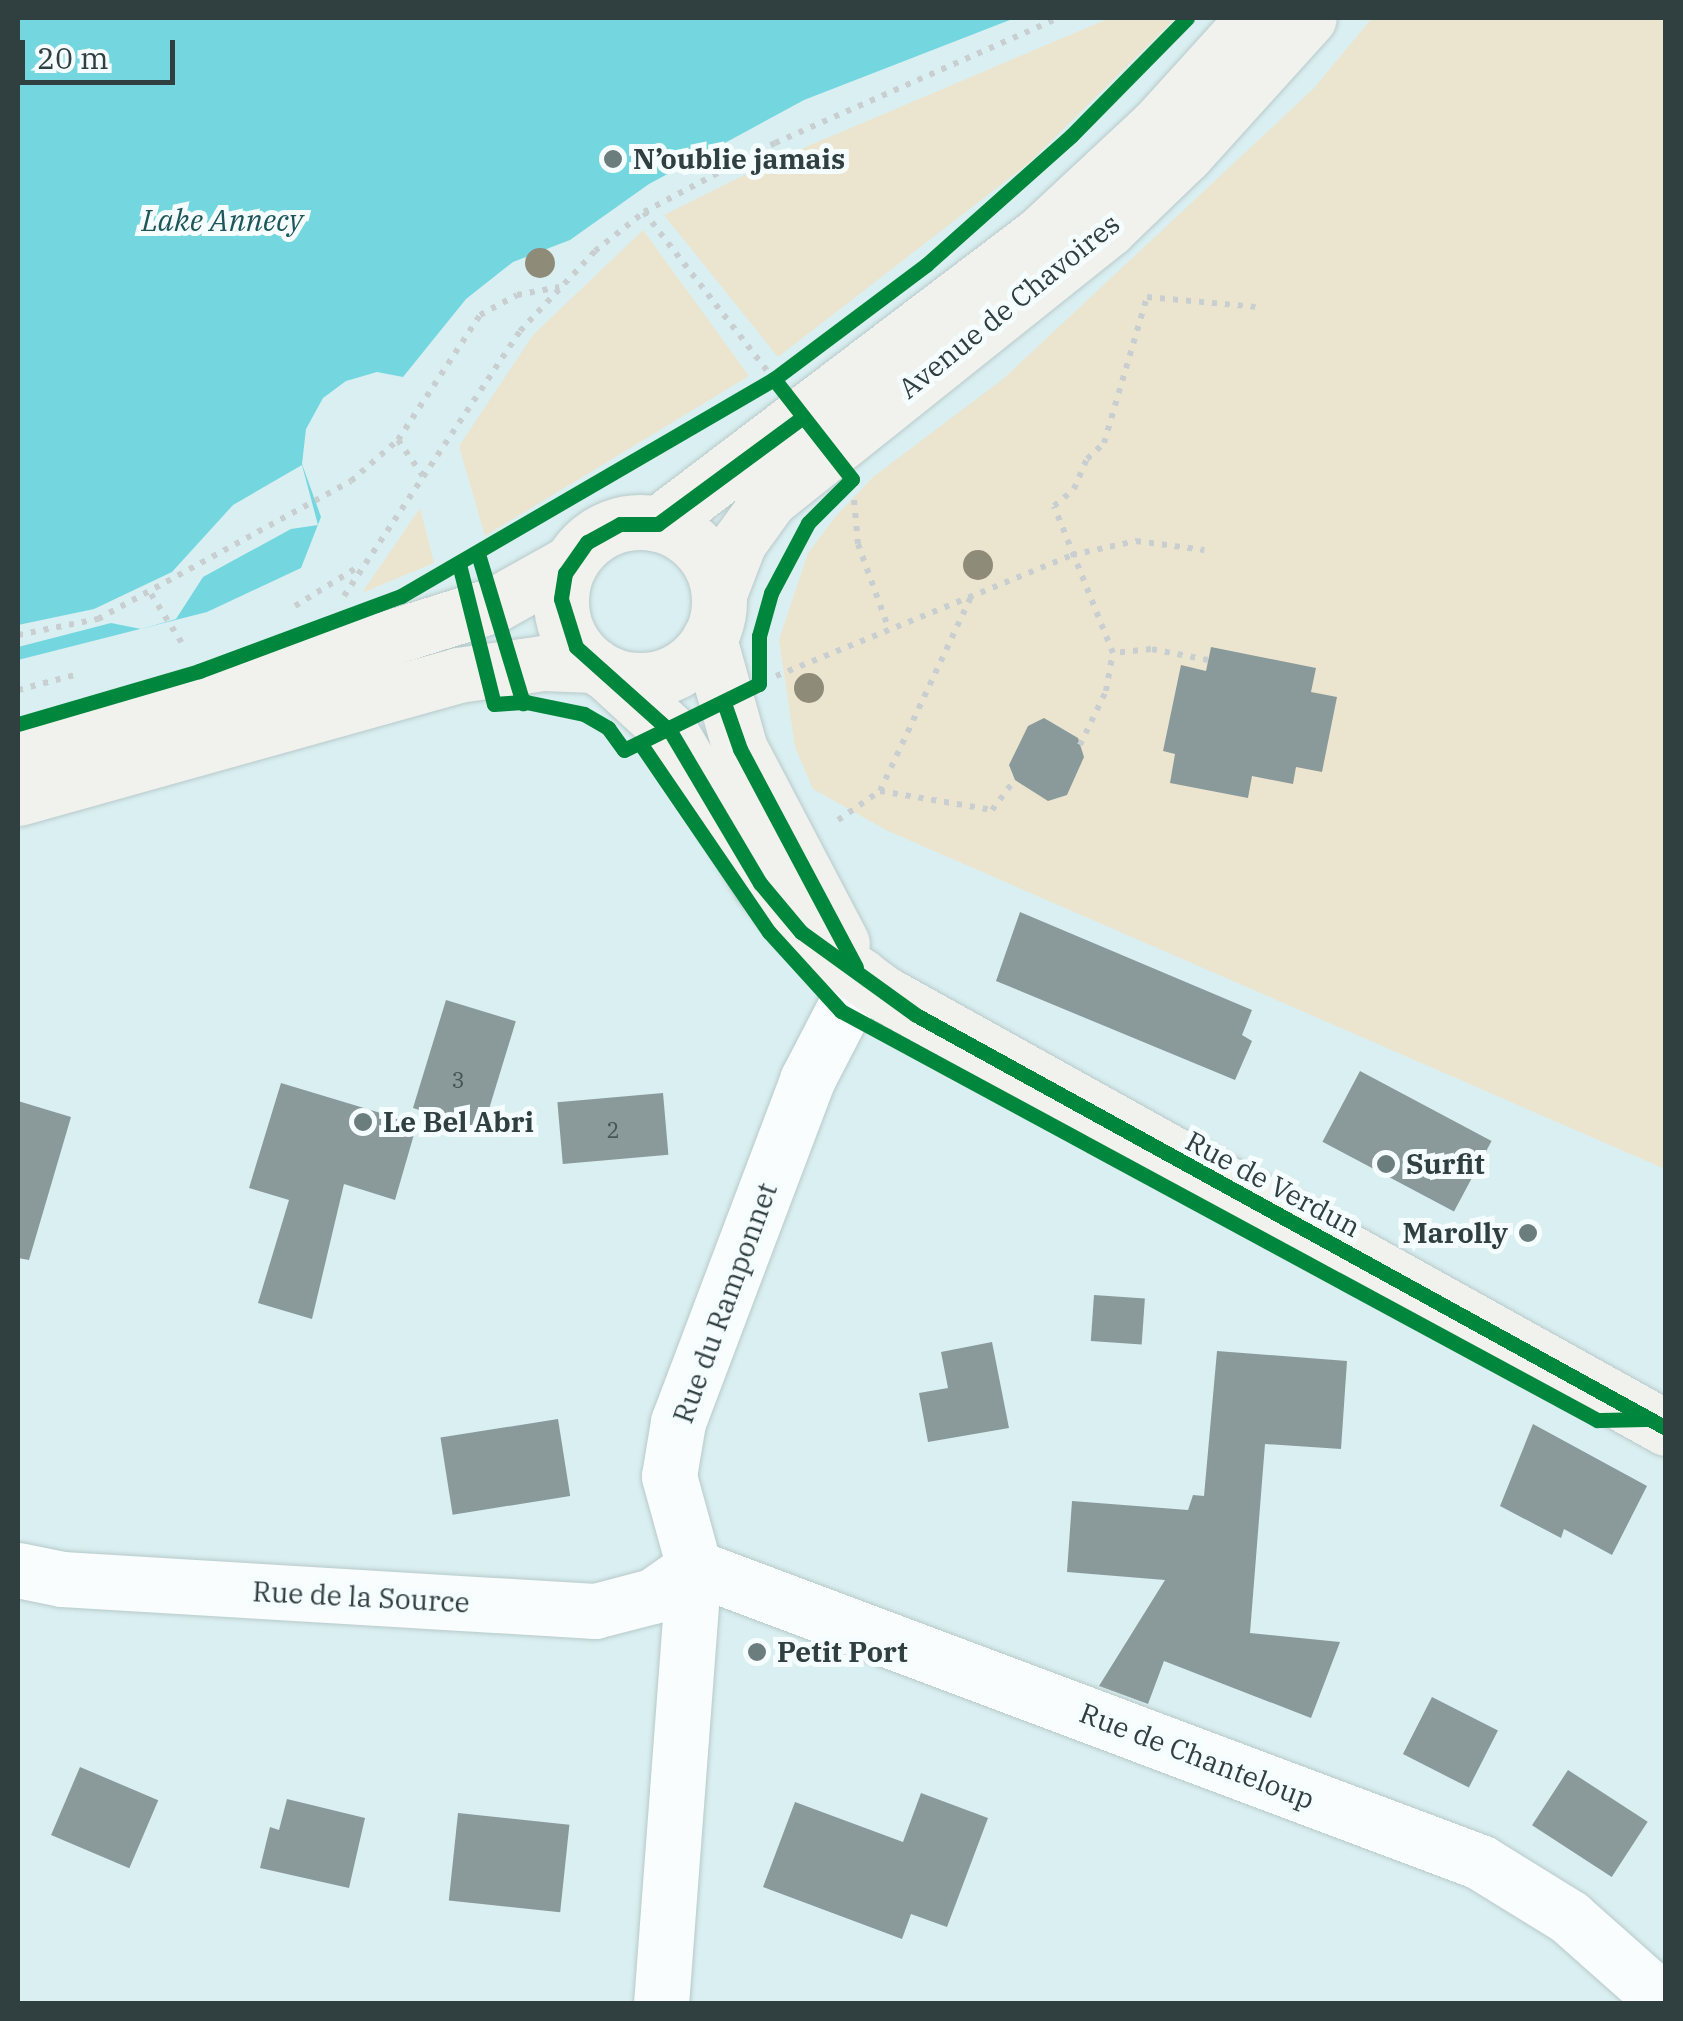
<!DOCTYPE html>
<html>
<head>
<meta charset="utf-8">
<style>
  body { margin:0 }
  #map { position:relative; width:1683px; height:2021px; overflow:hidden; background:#daeff1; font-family:"IBM Plex Serif",serif }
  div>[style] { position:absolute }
  .green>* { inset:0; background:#ebe5d0 }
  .water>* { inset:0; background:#74d7e0 }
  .pier>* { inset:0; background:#daeff1 }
  .building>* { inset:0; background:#8a9a9b; transform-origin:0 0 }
  .path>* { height:6px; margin-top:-3px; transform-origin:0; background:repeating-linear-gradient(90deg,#c9cfd0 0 5px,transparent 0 13px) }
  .roads { filter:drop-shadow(0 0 2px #b8c9ca) drop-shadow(0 0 2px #b8c9ca) }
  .minor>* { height:55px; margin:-27.5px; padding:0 27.5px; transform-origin:27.5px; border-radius:27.5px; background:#f9fdfd }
  .secondary>* { height:55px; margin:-27.5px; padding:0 27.5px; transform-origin:27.5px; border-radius:27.5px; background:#f1f2ee }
  .secondary>.ring { margin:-27.5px; padding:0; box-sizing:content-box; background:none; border:55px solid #f1f2ee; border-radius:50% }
  .cycleway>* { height:15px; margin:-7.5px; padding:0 7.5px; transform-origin:7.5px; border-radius:7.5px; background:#00873e }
  .trees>* { width:30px; height:30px; margin:-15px; border-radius:50%; background:#8e8b79 }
  .dots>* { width:28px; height:28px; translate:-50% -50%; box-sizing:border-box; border:5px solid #f6fdfe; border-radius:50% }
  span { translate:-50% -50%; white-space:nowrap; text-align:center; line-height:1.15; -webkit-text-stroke:10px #f6fdfe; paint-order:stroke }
  .number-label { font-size:22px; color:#465657 }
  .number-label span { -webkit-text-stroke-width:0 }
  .poi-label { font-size:28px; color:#303f40; font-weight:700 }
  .left { translate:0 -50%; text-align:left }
  .right { translate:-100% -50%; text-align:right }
  .street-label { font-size:28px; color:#303f40 }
  .water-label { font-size:30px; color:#1f565b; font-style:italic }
  .frame { position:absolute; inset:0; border:20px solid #303f40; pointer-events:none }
  .scale { position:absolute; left:20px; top:40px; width:155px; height:45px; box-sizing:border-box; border:5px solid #303f40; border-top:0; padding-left:12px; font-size:30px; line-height:35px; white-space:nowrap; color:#303f40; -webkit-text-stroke:8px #f6fdfe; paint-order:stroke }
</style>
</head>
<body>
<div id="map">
  <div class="green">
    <i style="clip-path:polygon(1110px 18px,1176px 18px,1029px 163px,778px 357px,664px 215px,768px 163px)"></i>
    <i style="clip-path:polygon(1372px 18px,1665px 18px,1665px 1169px,888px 831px,813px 789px,795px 747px,779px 640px,808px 553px,836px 516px,873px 477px,1003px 379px,1314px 88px)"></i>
    <i style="clip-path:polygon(643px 230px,749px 376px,485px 536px,459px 446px,533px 335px)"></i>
    <i style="clip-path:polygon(420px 508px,434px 563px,362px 593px)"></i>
  </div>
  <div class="water">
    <i style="clip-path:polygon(18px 18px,1015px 18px,804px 100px,649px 184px,570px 240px,513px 262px,466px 299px,403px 377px,377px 372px,346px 381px,323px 398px,306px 429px,302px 464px,321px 517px,301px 568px,207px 612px,18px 660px)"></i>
  </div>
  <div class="pier">
    <i style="clip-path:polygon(302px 465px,318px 525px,291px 529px,203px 577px,176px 619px,141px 629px,111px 623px,18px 647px,18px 625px,94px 609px,172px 572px,233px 505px)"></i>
  </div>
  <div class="building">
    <i style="clip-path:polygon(1211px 647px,1316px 668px,1311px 692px,1337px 697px,1322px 772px,1296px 767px,1293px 784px,1252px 776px,1248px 798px,1170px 783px,1175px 754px,1163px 751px,1181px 665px,1206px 671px)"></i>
    <i style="clip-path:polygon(1044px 718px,1078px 738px,1084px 757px,1067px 795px,1048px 801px,1015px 780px,1009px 765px,1028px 726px)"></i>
    <i style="clip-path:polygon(1020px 912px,1252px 1010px,1242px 1035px,1252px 1041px,1235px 1080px,996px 981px)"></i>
    <i style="left:446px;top:1000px;width:73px;height:113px;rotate:17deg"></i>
    <i style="left:1360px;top:1071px;width:149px;height:80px;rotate:28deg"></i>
    <i style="clip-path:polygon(281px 1083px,417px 1124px,395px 1200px,344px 1184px,312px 1319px,258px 1303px,289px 1200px,249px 1188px)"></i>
    <i style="left:663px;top:1093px;width:62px;height:106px;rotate:85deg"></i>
    <i style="clip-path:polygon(18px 1101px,71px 1117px,29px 1260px,18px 1258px)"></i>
    <i style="left:1094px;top:1295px;width:51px;height:46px;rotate:4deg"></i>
    <i style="clip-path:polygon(992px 1342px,1009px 1428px,928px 1442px,919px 1393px,948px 1388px,941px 1352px)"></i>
    <i style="clip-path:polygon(1217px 1351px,1347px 1361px,1341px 1449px,1265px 1444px,1250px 1633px,1340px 1642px,1311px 1718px,1164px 1661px,1148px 1704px,1099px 1686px,1165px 1580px,1067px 1572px,1072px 1501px,1188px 1510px,1193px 1495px,1204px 1496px)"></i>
    <i style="left:558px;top:1419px;width:78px;height:119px;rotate:81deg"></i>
    <i style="clip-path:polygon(1533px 1424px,1647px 1486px,1612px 1555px,1564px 1529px,1561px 1538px,1500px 1506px)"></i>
    <i style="left:1432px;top:1697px;width:74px;height:64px;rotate:27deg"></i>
    <i style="left:80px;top:1767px;width:85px;height:74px;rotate:23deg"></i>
    <i style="left:1568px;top:1770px;width:95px;height:66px;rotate:33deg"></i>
    <i style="clip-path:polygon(921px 1793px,988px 1818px,947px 1927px,911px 1914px,902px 1939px,763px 1887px,795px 1802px,903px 1842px)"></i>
    <i style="clip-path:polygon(287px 1799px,365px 1818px,349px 1888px,260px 1868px,270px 1827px,279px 1830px)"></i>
    <i style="left:458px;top:1813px;width:112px;height:88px;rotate:6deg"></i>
  </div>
  <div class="path">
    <i style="left:644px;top:212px;width:204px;rotate:52.2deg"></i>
    <i style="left:398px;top:440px;width:44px;rotate:55.2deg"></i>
    <i style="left:854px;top:500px;width:44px;rotate:84.8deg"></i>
    <i style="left:858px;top:544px;width:88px;rotate:70.1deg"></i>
    <i style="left:151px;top:594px;width:64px;rotate:57.8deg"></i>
    <i style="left:344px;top:596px;width:318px;rotate:-56.4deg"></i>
    <i style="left:520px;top:331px;width:110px;rotate:-46.8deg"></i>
    <i style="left:595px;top:251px;width:63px;rotate:-38.5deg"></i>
    <i style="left:644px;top:212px;width:148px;rotate:-27.8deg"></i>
    <i style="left:775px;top:143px;width:309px;rotate:-23.8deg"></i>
    <i style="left:295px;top:606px;width:78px;rotate:-31.8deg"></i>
    <i style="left:18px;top:635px;width:82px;rotate:-11.3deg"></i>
    <i style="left:98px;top:619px;width:288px;rotate:-28.6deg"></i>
    <i style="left:351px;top:481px;width:62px;rotate:-41.1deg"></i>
    <i style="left:398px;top:440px;width:149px;rotate:-56.7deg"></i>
    <i style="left:480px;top:315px;width:42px;rotate:-28.4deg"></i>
    <i style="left:517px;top:295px;width:43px;rotate:-10.8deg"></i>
    <i style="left:1208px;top:660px;width:58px;rotate:-169.1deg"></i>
    <i style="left:1151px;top:649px;width:38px;rotate:174deg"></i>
    <i style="left:1113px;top:653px;width:158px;rotate:-111.9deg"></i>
    <i style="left:1054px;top:506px;width:26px;rotate:-40deg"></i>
    <i style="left:1074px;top:489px;width:33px;rotate:-67deg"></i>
    <i style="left:1087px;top:459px;width:23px;rotate:-43deg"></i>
    <i style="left:1104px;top:443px;width:152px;rotate:-73.6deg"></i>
    <i style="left:1147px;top:297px;width:109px;rotate:5.2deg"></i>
    <i style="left:776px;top:676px;width:320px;rotate:-22.2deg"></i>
    <i style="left:1072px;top:555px;width:66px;rotate:-12.3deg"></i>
    <i style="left:1136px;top:541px;width:69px;rotate:7.5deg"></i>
    <i style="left:18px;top:690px;width:62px;rotate:-14.9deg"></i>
    <i style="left:1080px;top:745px;width:60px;rotate:-64.3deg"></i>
    <i style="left:1106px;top:691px;width:39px;rotate:-80deg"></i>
    <i style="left:880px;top:791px;width:114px;rotate:9.6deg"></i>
    <i style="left:992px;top:810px;width:38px;rotate:-53deg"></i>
    <i style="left:838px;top:820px;width:51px;rotate:-34.6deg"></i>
    <i style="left:880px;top:791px;width:217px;rotate:-64.9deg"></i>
  </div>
  <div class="roads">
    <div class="minor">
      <i style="left:18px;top:1570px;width:45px;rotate:11.6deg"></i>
      <i style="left:62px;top:1579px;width:534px;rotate:3.44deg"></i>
      <i style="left:595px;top:1611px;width:60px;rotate:-14.5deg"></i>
      <i style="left:653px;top:1596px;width:50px;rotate:-35.3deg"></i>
      <i style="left:694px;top:1567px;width:840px;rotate:20.57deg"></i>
      <i style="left:1480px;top:1862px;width:105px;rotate:31.7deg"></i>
      <i style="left:1569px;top:1917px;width:130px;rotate:41.6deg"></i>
      <i style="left:661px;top:2004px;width:438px;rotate:-85.7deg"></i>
      <i style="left:694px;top:1567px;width:94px;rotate:-105.4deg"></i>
      <i style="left:669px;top:1476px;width:55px;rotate:-80.5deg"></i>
      <i style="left:678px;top:1422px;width:366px;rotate:-69.3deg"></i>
      <i style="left:807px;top:1080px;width:117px;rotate:-62.6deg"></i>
    </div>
    <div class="secondary">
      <i class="ring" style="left:561px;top:522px;width:103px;height:103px"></i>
      <i style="left:658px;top:524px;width:481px;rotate:-37.2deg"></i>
      <i style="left:1041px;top:233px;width:158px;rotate:-43deg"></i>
      <i style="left:1157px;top:125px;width:144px;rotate:-47.8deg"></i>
      <i style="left:719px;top:594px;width:56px;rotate:-69deg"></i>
      <i style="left:739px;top:542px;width:53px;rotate:-54.2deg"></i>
      <i style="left:770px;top:499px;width:433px;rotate:-38.6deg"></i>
      <i style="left:1108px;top:229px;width:108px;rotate:-43.9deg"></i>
      <i style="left:1186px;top:154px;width:183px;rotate:-47.9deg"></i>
      <i style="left:709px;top:639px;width:114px;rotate:74.3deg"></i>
      <i style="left:740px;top:749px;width:219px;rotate:62.3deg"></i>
      <i style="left:607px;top:673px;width:86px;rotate:42.6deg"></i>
      <i style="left:670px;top:731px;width:177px;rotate:59.4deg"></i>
      <i style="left:760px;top:883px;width:64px;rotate:50.1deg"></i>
      <i style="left:801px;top:932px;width:102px;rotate:36.6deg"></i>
      <i style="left:883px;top:993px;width:896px;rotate:29.05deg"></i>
      <i style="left:18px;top:754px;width:499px;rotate:-17.4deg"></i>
      <i style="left:494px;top:605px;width:88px;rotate:-29.2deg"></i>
      <i style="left:18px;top:798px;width:457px;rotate:-15.6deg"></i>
      <i style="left:458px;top:675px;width:86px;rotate:-8deg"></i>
      <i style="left:543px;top:663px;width:51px;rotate:2.2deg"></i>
    </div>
  </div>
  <div class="cycleway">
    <i style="left:803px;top:417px;width:180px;rotate:143.6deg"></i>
    <i style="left:658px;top:524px;width:38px;rotate:180deg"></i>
    <i style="left:620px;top:524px;width:38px;rotate:151deg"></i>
    <i style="left:587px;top:542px;width:38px;rotate:125deg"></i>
    <i style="left:565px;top:573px;width:26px;rotate:99deg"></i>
    <i style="left:561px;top:599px;width:50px;rotate:72.6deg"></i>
    <i style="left:576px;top:647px;width:126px;rotate:41.8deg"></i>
    <i style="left:670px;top:731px;width:177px;rotate:59.4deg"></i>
    <i style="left:760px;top:883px;width:64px;rotate:50.1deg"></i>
    <i style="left:801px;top:932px;width:142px;rotate:35.8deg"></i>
    <i style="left:916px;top:1015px;width:856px;rotate:28.84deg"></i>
    <i style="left:478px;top:554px;width:156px;rotate:73.2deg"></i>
    <i style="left:459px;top:564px;width:144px;rotate:76deg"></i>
    <i style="left:494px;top:704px;width:32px;rotate:-4deg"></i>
    <i style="left:526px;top:702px;width:59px;rotate:11.7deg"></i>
    <i style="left:584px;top:714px;width:28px;rotate:30deg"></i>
    <i style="left:608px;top:728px;width:27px;rotate:54deg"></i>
    <i style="left:624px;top:750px;width:150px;rotate:-26.1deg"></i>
    <i style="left:759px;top:684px;width:48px;rotate:-90deg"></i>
    <i style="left:759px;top:636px;width:45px;rotate:-74.4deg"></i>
    <i style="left:771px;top:593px;width:79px;rotate:-62.1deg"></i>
    <i style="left:808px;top:523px;width:62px;rotate:-45deg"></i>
    <i style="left:852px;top:479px;width:127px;rotate:-128deg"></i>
    <i style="left:724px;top:703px;width:49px;rotate:70.8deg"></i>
    <i style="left:740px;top:749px;width:247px;rotate:62deg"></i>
    <i style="left:18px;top:724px;width:189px;rotate:-16.3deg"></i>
    <i style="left:199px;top:671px;width:215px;rotate:-20.4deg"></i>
    <i style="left:401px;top:596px;width:432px;rotate:-30.2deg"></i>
    <i style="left:774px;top:379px;width:190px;rotate:-36.9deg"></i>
    <i style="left:926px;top:265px;width:195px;rotate:-41.7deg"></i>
    <i style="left:1072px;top:135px;width:164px;rotate:-45.5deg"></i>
    <i style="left:642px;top:746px;width:225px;rotate:55.7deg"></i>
    <i style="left:769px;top:932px;width:107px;rotate:47.7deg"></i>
    <i style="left:841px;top:1011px;width:860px;rotate:28.41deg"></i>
    <i style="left:1597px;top:1420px;width:52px;rotate:-1.1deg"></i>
  </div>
  <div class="trees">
    <i style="left:540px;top:263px"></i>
    <i style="left:978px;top:565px"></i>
    <i style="left:809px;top:688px"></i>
  </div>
  <div class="dots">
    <i style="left:613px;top:159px;background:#6c7d7e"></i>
    <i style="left:363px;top:1122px;background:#6c7d7e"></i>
    <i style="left:1386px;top:1164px;background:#6c7d7e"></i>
    <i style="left:1528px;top:1233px;background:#6c7d7e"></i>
    <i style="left:757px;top:1652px;background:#6c7d7e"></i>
  </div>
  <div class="number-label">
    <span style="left:458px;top:1080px">3</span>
    <span style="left:613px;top:1130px">2</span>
  </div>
  <div class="poi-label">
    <span class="left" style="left:633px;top:159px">N’oublie jamais</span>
    <span class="left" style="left:383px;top:1122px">Le Bel Abri</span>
    <span class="left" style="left:1406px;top:1164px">Surfit</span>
    <span class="right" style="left:1508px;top:1233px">Marolly</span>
    <span class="left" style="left:777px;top:1652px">Petit Port</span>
  </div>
  <div class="street-label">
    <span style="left:1009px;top:306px;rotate:-39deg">Avenue de Chavoires</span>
    <span style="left:1273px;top:1184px;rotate:28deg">Rue de Verdun</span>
    <span style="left:725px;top:1303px;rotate:-70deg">Rue du Ramponnet</span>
    <span style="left:361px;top:1597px;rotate:3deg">Rue de la Source</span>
    <span style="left:1197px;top:1756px;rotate:21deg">Rue de Chanteloup</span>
  </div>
  <div class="water-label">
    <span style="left:222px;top:220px">Lake Annecy</span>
  </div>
  <div class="frame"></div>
  <div class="scale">20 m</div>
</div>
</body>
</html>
